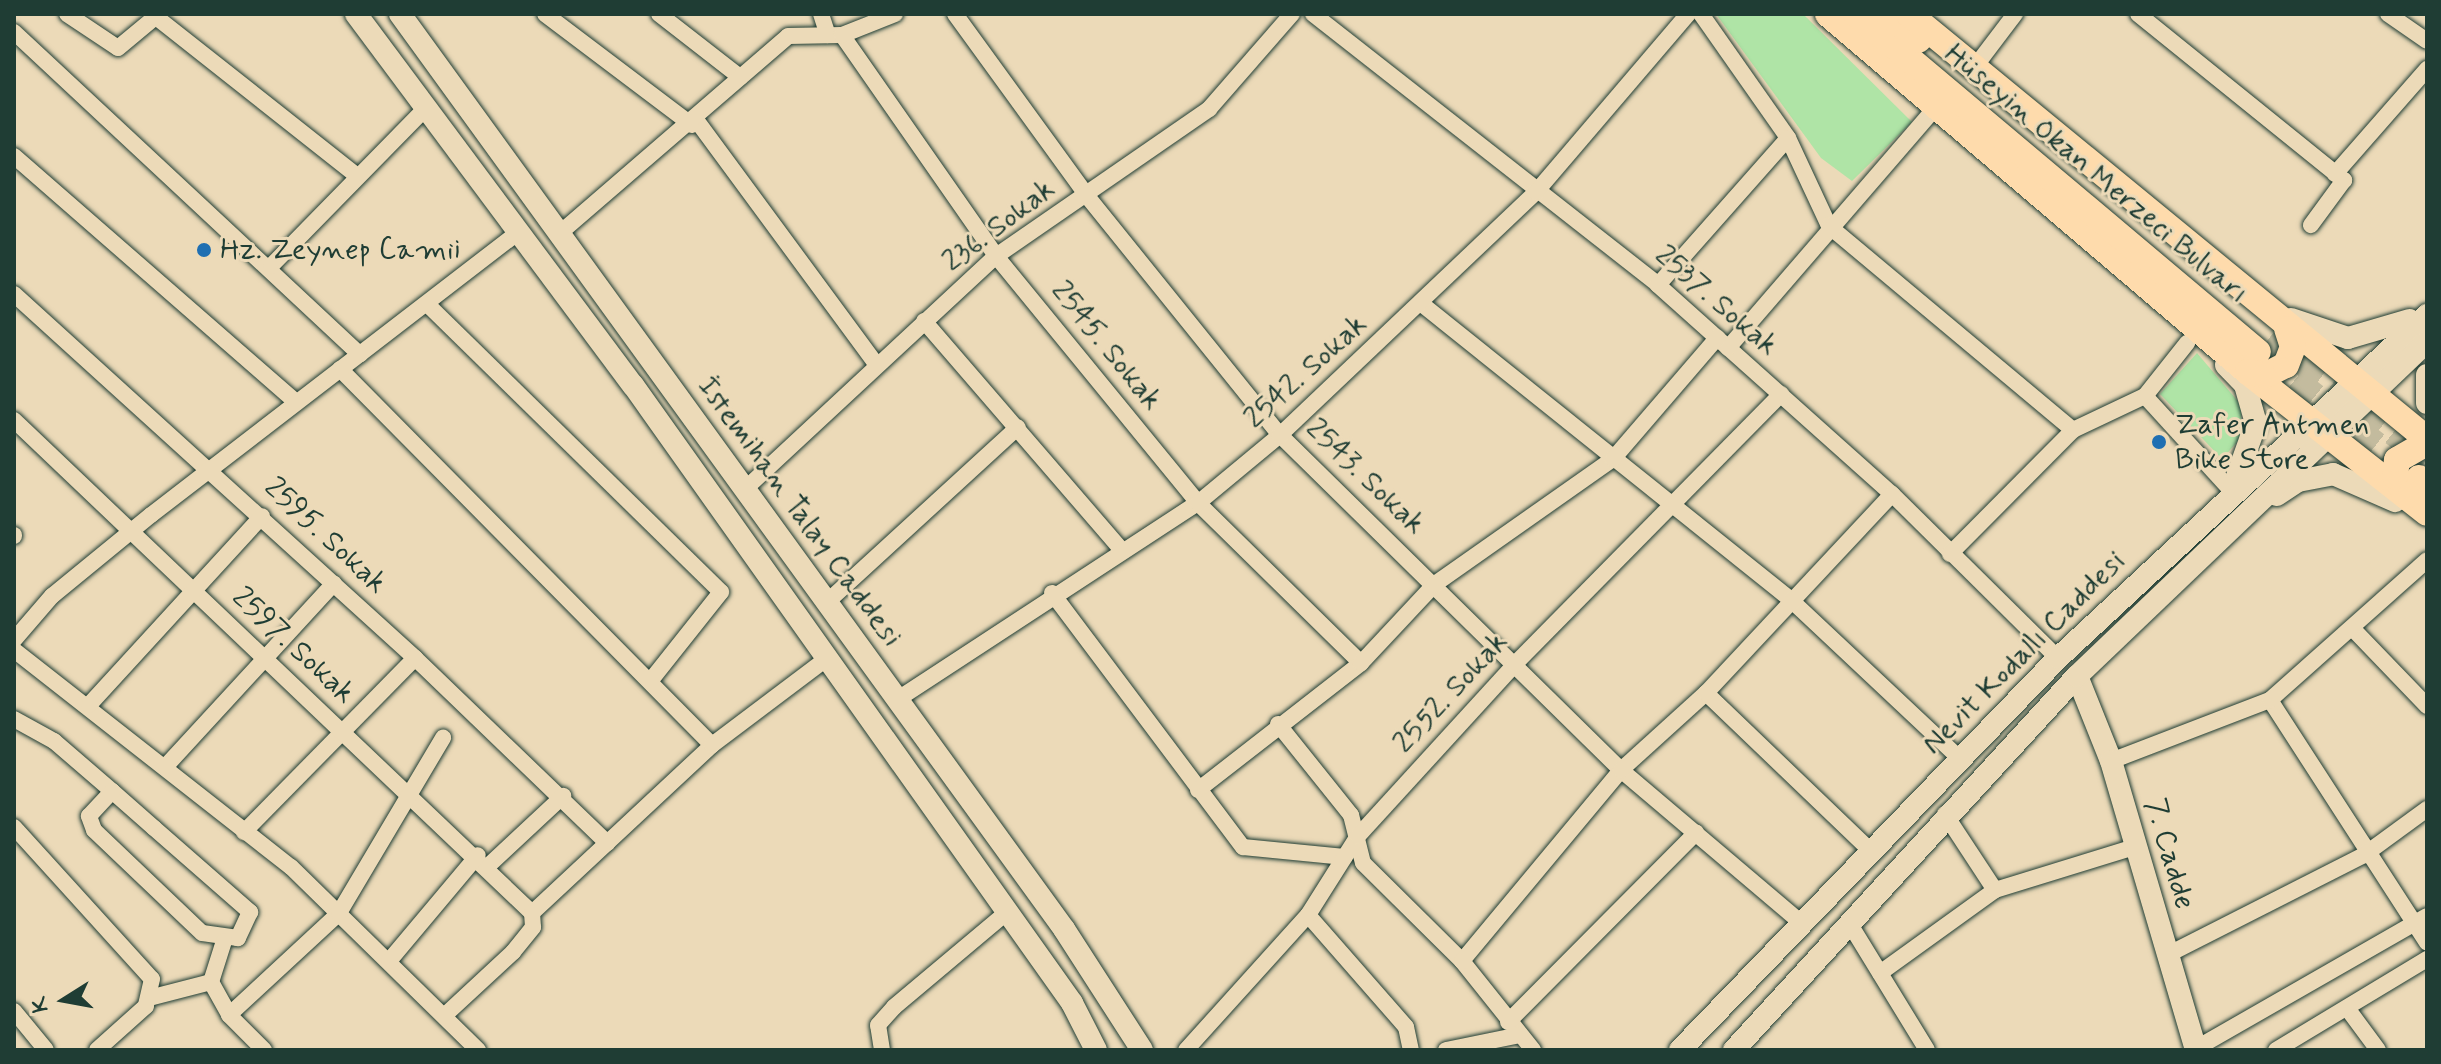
<!DOCTYPE html>
<html>
<head>
<meta charset="utf-8">
<style>
  body { margin:0 }
  #map { position:relative; width:2441px; height:1064px; overflow:hidden; background:#ecdab8; font-family:Mynerve,sans-serif }
  div>[style] { position:absolute }
  .green>* { inset:0; background:#afe4a6 }
  .primary-tunnel>* { height:26px; margin-top:-13px; transform-origin:0; background:repeating-linear-gradient(90deg,#c3bb9e 0 26px,transparent 0 39px) }
  .roads { filter:drop-shadow(0 0 2px #1f3d34) drop-shadow(0 0 2px #1f3d34) }
  .street>* { height:16px; margin:-8px; padding:0 8px; transform-origin:8px; border-radius:8px; background:#ecdab8 }
  .secondary>* { height:22px; margin:-11px; padding:0 11px; transform-origin:11px; border-radius:11px; background:#ecdab8 }
  .primary>* { height:26px; margin:-13px; padding:0 13px; transform-origin:13px; border-radius:13px; background:#fedbac }
  .dots>* { width:22px; height:22px; translate:-50% -50%; box-sizing:border-box; border:4px solid #ecdab8; border-radius:50% }
  span { translate:-50% -50%; white-space:nowrap; text-align:center; line-height:1.15; -webkit-text-stroke:6px #ecdab8; paint-order:stroke }
  .street-label { font-size:30px; color:#1f3d34 }
  .poi-label { font-size:30px; color:#1f3d34 }
  .left { translate:0 -50%; text-align:left }
  .frame { position:absolute; inset:0; border:16px solid #1f3d34; pointer-events:none }
  .north { position:absolute; left:24px; top:960px; width:80px; height:80px; -webkit-text-stroke:6px #ecdab8; paint-order:stroke; rotate:259deg; font-size:22px; font-weight:700; line-height:32px; text-align:center; color:#1f3d34 }
  .north::after { content:''; display:block; margin:auto; width:28px; height:36px; background:#1f3d34; clip-path:polygon(50% 0,100% 100%,50% 72%,0 100%) }
</style>
</head>
<body>
<div id="map">
  <div class="green">
    <i style="clip-path:polygon(1716px 14px,1803px 14px,1912px 122px,1852px 181px,1821px 158px)"></i>
    <i style="clip-path:polygon(2197px 353px,2242px 406px,2239px 440px,2222px 459px,2160px 394px)"></i>
  </div>
  <div class="primary-tunnel">
    <i style="left:2270px;top:337px;width:199px;rotate:37.8deg"></i>
    <i style="left:2264px;top:356px;width:189px;rotate:38.3deg"></i>
  </div>
  <div class="roads">
    <div class="street">
      <i style="left:67px;top:14px;width:61px;rotate:33.7deg"></i>
      <i style="left:118px;top:48px;width:53px;rotate:-39.7deg"></i>
      <i style="left:545px;top:14px;width:184px;rotate:37.1deg"></i>
      <i style="left:659px;top:14px;width:103px;rotate:37.9deg"></i>
      <i style="left:821px;top:14px;width:22px;rotate:72deg"></i>
      <i style="left:955px;top:14px;width:225px;rotate:54deg"></i>
      <i style="left:1087px;top:196px;width:307px;rotate:51.1deg"></i>
      <i style="left:1280px;top:435px;width:478px;rotate:44.5deg"></i>
      <i style="left:1621px;top:770px;width:235px;rotate:40.3deg"></i>
      <i style="left:1313px;top:14px;width:439px;rotate:38.1deg"></i>
      <i style="left:1658px;top:285px;width:314px;rotate:41.8deg"></i>
      <i style="left:1892px;top:494px;width:233px;rotate:44.7deg"></i>
      <i style="left:1701px;top:14px;width:151px;rotate:54.9deg"></i>
      <i style="left:1788px;top:138px;width:97px;rotate:65deg"></i>
      <i style="left:1829px;top:226px;width:318px;rotate:39.9deg"></i>
      <i style="left:2138px;top:14px;width:265px;rotate:38.9deg"></i>
      <i style="left:2344px;top:180px;width:56px;rotate:126.3deg"></i>
      <i style="left:2388px;top:14px;width:47px;rotate:34.7deg"></i>
      <i style="left:156px;top:17px;width:256px;rotate:38.3deg"></i>
      <i style="left:14px;top:32px;width:473px;rotate:43deg"></i>
      <i style="left:842px;top:35px;width:269px;rotate:55.1deg"></i>
      <i style="left:996px;top:256px;width:319px;rotate:50.7deg"></i>
      <i style="left:1198px;top:503px;width:228px;rotate:44.5deg"></i>
      <i style="left:1974px;top:68px;width:68px;rotate:-52.8deg"></i>
      <i style="left:697px;top:121px;width:303px;rotate:53.6deg"></i>
      <i style="left:14px;top:156px;width:374px;rotate:41.1deg"></i>
      <i style="left:2335px;top:174px;width:140px;rotate:-48.8deg"></i>
      <i style="left:560px;top:233px;width:301px;rotate:-40.8deg"></i>
      <i style="left:788px;top:36px;width:54px;rotate:-1.1deg"></i>
      <i style="left:842px;top:35px;width:57px;rotate:-21.6deg"></i>
      <i style="left:271px;top:266px;width:220px;rotate:-45.6deg"></i>
      <i style="left:1658px;top:285px;width:196px;rotate:-48.5deg"></i>
      <i style="left:14px;top:294px;width:542px;rotate:42.23deg"></i>
      <i style="left:415px;top:658px;width:244px;rotate:134.5deg"></i>
      <i style="left:428px;top:305px;width:410px;rotate:44.4deg"></i>
      <i style="left:721px;top:592px;width:112px;rotate:128.5deg"></i>
      <i style="left:1423px;top:305px;width:473px;rotate:38.7deg"></i>
      <i style="left:1792px;top:601px;width:229px;rotate:43.2deg"></i>
      <i style="left:924px;top:321px;width:301px;rotate:49.2deg"></i>
      <i style="left:1728px;top:348px;width:320px;rotate:-49.2deg"></i>
      <i style="left:340px;top:369px;width:529px;rotate:45.31deg"></i>
      <i style="left:2145px;top:396px;width:123px;rotate:47.6deg"></i>
      <i style="left:14px;top:420px;width:715px;rotate:43.58deg"></i>
      <i style="left:744px;top:490px;width:344px;rotate:-42.9deg"></i>
      <i style="left:996px;top:256px;width:259px;rotate:-34.6deg"></i>
      <i style="left:1209px;top:109px;width:126px;rotate:-48.9deg"></i>
      <i style="left:14px;top:536px;width:1px;rotate:-90deg"></i>
      <i style="left:1950px;top:554px;width:175px;rotate:-45.2deg"></i>
      <i style="left:2073px;top:430px;width:80px;rotate:-25.3deg"></i>
      <i style="left:2145px;top:396px;width:68px;rotate:-51.6deg"></i>
      <i style="left:1052px;top:593px;width:318px;rotate:53.1deg"></i>
      <i style="left:1243px;top:847px;width:102px;rotate:5.6deg"></i>
      <i style="left:826px;top:603px;width:260px;rotate:-42.5deg"></i>
      <i style="left:2353px;top:629px;width:107px;rotate:46.1deg"></i>
      <i style="left:14px;top:640px;width:58px;rotate:-49.2deg"></i>
      <i style="left:52px;top:596px;width:128px;rotate:-39.3deg"></i>
      <i style="left:151px;top:515px;width:462px;rotate:-37.6deg"></i>
      <i style="left:14px;top:650px;width:352px;rotate:38.1deg"></i>
      <i style="left:291px;top:867px;width:262px;rotate:44.4deg"></i>
      <i style="left:415px;top:658px;width:267px;rotate:43.9deg"></i>
      <i style="left:1706px;top:693px;width:228px;rotate:43.8deg"></i>
      <i style="left:898px;top:699px;width:358px;rotate:-33.2deg"></i>
      <i style="left:1198px;top:503px;width:107px;rotate:-39.7deg"></i>
      <i style="left:1280px;top:435px;width:353px;rotate:-43.5deg"></i>
      <i style="left:1536px;top:192px;width:234px;rotate:-49.5deg"></i>
      <i style="left:2270px;top:700px;width:289px;rotate:57.1deg"></i>
      <i style="left:89px;top:705px;width:256px;rotate:-47.5deg"></i>
      <i style="left:14px;top:719px;width:46px;rotate:28.8deg"></i>
      <i style="left:54px;top:741px;width:77px;rotate:40.8deg"></i>
      <i style="left:112px;top:791px;width:56px;rotate:41.4deg"></i>
      <i style="left:154px;top:828px;width:128px;rotate:41.2deg"></i>
      <i style="left:250px;top:912px;width:29px;rotate:115deg"></i>
      <i style="left:238px;top:938px;width:36px;rotate:-172deg"></i>
      <i style="left:202px;top:933px;width:149px;rotate:-136.4deg"></i>
      <i style="left:94px;top:830px;width:15px;rotate:-110deg"></i>
      <i style="left:89px;top:816px;width:34px;rotate:-47deg"></i>
      <i style="left:1278px;top:724px;width:117px;rotate:51.3deg"></i>
      <i style="left:1351px;top:815px;width:49px;rotate:76deg"></i>
      <i style="left:1363px;top:863px;width:139px;rotate:44.7deg"></i>
      <i style="left:1462px;top:961px;width:114px;rotate:51.4deg"></i>
      <i style="left:2111px;top:761px;width:170px;rotate:-21deg"></i>
      <i style="left:2270px;top:700px;width:210px;rotate:-41.7deg"></i>
      <i style="left:166px;top:766px;width:248px;rotate:-47.4deg"></i>
      <i style="left:1198px;top:790px;width:207px;rotate:-37.9deg"></i>
      <i style="left:1361px;top:663px;width:108px;rotate:-46.9deg"></i>
      <i style="left:1435px;top:584px;width:218px;rotate:-35.1deg"></i>
      <i style="left:1613px;top:459px;width:160px;rotate:-49.3deg"></i>
      <i style="left:1945px;top:814px;width:91px;rotate:56.7deg"></i>
      <i style="left:14px;top:827px;width:205px;rotate:47.8deg"></i>
      <i style="left:152px;top:979px;width:28px;rotate:103deg"></i>
      <i style="left:146px;top:1006px;width:66px;rotate:138.1deg"></i>
      <i style="left:488px;top:866px;width:103px;rotate:-43deg"></i>
      <i style="left:532px;top:913px;width:246px;rotate:-43deg"></i>
      <i style="left:712px;top:745px;width:143px;rotate:-37deg"></i>
      <i style="left:1308px;top:915px;width:149px;rotate:48.8deg"></i>
      <i style="left:1406px;top:1027px;width:24px;rotate:78deg"></i>
      <i style="left:1848px;top:921px;width:151px;rotate:58.5deg"></i>
      <i style="left:224px;top:941px;width:43px;rotate:107.6deg"></i>
      <i style="left:211px;top:982px;width:38px;rotate:61deg"></i>
      <i style="left:2167px;top:955px;width:221px;rotate:-26.9deg"></i>
      <i style="left:2364px;top:855px;width:78px;rotate:-36.1deg"></i>
      <i style="left:389px;top:961px;width:138px;rotate:-50deg"></i>
      <i style="left:1462px;top:961px;width:249px;rotate:-50.2deg"></i>
      <i style="left:1621px;top:770px;width:115px;rotate:-42.2deg"></i>
      <i style="left:1706px;top:693px;width:272px;rotate:-46.9deg"></i>
      <i style="left:1880px;top:973px;width:142px;rotate:-35.8deg"></i>
      <i style="left:1995px;top:890px;width:146px;rotate:-17.1deg"></i>
      <i style="left:153px;top:997px;width:60px;rotate:-14.5deg"></i>
      <i style="left:2347px;top:1008px;width:52px;rotate:53.6deg"></i>
      <i style="left:14px;top:1011px;width:50px;rotate:50.6deg"></i>
      <i style="left:444px;top:1016px;width:94px;rotate:-42.8deg"></i>
      <i style="left:513px;top:952px;width:32px;rotate:-51deg"></i>
      <i style="left:533px;top:927px;width:14px;rotate:-94deg"></i>
      <i style="left:1508px;top:1022px;width:267px;rotate:-45.2deg"></i>
      <i style="left:2195px;top:1049px;width:267px;rotate:-29.8deg"></i>
      <i style="left:264px;top:1050px;width:49px;rotate:-135deg"></i>
      <i style="left:229px;top:1015px;width:150px;rotate:-42.8deg"></i>
      <i style="left:339px;top:913px;width:204px;rotate:-59.3deg"></i>
      <i style="left:882px;top:1050px;width:25px;rotate:-99deg"></i>
      <i style="left:878px;top:1025px;width:24px;rotate:-48deg"></i>
      <i style="left:894px;top:1007px;width:146px;rotate:-40deg"></i>
      <i style="left:1186px;top:1050px;width:182px;rotate:-47.9deg"></i>
      <i style="left:1308px;top:915px;width:93px;rotate:-57.7deg"></i>
      <i style="left:1358px;top:836px;width:233px;rotate:-47.6deg"></i>
      <i style="left:1515px;top:664px;width:379px;rotate:-45.4deg"></i>
      <i style="left:1446px;top:1050px;width:76px;rotate:-11.5deg"></i>
      <i style="left:2276px;top:1050px;width:176px;rotate:-31.1deg"></i>
    </div>
    <div class="secondary">
      <i style="left:356px;top:14px;width:463px;rotate:53.3deg"></i>
      <i style="left:633px;top:385px;width:758px;rotate:54.61deg"></i>
      <i style="left:1072px;top:1003px;width:53px;rotate:62.9deg"></i>
      <i style="left:400px;top:14px;width:1131px;rotate:54.03deg"></i>
      <i style="left:1064px;top:929px;width:144px;rotate:57.2deg"></i>
      <i style="left:2291px;top:319px;width:60px;rotate:18.4deg"></i>
      <i style="left:2348px;top:338px;width:64px;rotate:-16.4deg"></i>
      <i style="left:2226px;top:365px;width:28px;rotate:46deg"></i>
      <i style="left:2245px;top:385px;width:40px;rotate:74deg"></i>
      <i style="left:2256px;top:423px;width:56px;rotate:109.7deg"></i>
      <i style="left:2427px;top:375px;width:28px;rotate:90deg"></i>
      <i style="left:2277px;top:495px;width:25px;rotate:-34deg"></i>
      <i style="left:2298px;top:481px;width:36px;rotate:-11deg"></i>
      <i style="left:2333px;top:474px;width:68px;rotate:23.5deg"></i>
      <i style="left:2077px;top:676px;width:92px;rotate:68.2deg"></i>
      <i style="left:2111px;top:761px;width:301px;rotate:73.6deg"></i>
      <i style="left:1680px;top:1050px;width:545px;rotate:-46.04deg"></i>
      <i style="left:2058px;top:658px;width:504px;rotate:-42.91deg"></i>
      <i style="left:1734px;top:1050px;width:507px;rotate:-47.48deg"></i>
      <i style="left:2077px;top:676px;width:484px;rotate:-43.7deg"></i>
    </div>
    <div class="primary">
      <i style="left:1828px;top:14px;width:552px;rotate:40.44deg"></i>
      <i style="left:2248px;top:372px;width:228px;rotate:38.2deg"></i>
      <i style="left:1856px;top:14px;width:525px;rotate:40.06deg"></i>
      <i style="left:1888px;top:14px;width:40px;rotate:40deg"></i>
      <i style="left:1909px;top:14px;width:670px;rotate:39.37deg"></i>
      <i style="left:2248px;top:372px;width:18px;rotate:9deg"></i>
      <i style="left:2266px;top:375px;width:22px;rotate:-27deg"></i>
      <i style="left:2286px;top:365px;width:19px;rotate:-69deg"></i>
      <i style="left:2293px;top:347px;width:19px;rotate:-108deg"></i>
      <i style="left:2419px;top:478px;width:11px;rotate:41deg"></i>
      <i style="left:2406px;top:496px;width:23px;rotate:-119deg"></i>
      <i style="left:2395px;top:476px;width:16px;rotate:-83deg"></i>
      <i style="left:2397px;top:460px;width:34px;rotate:-30deg"></i>
    </div>
  </div>
  <div class="dots">
    <i style="left:204px;top:250px;background:#1f6fb2"></i>
    <i style="left:2159px;top:442px;background:#1f6fb2"></i>
  </div>
  <div class="street-label">
    <span style="left:2096px;top:174px;rotate:40deg">Hüseyin Okan Merzeci Bulvarı</span>
    <span style="left:999px;top:226px;rotate:-37deg">236. Sokak</span>
    <span style="left:1716px;top:301px;rotate:41deg">2537. Sokak</span>
    <span style="left:1106px;top:346px;rotate:51deg">2545. Sokak</span>
    <span style="left:1306px;top:372px;rotate:-42deg">2542. Sokak</span>
    <span style="left:1365px;top:477px;rotate:44deg">2543. Sokak</span>
    <span style="left:799px;top:512px;rotate:54deg">İstemihan Talay Caddesi</span>
    <span style="left:325px;top:536px;rotate:43deg">2595. Sokak</span>
    <span style="left:293px;top:646px;rotate:43deg">2597. Sokak</span>
    <span style="left:2024px;top:653px;rotate:-45deg">Nevit Kodallı Caddesi</span>
    <span style="left:1451px;top:693px;rotate:-47deg">2552. Sokak</span>
    <span style="left:2169px;top:854px;rotate:74deg">7. Cadde</span>
  </div>
  <div class="poi-label">
    <span class="left" style="left:220px;top:250px">Hz. Zeynep Camii</span>
    <span class="left" style="left:2175px;top:442px">Zafer Antmen<br>Bike Store</span>
  </div>
  <div class="frame"></div>
  <div class="north">K</div>
</div>
</body>
</html>
